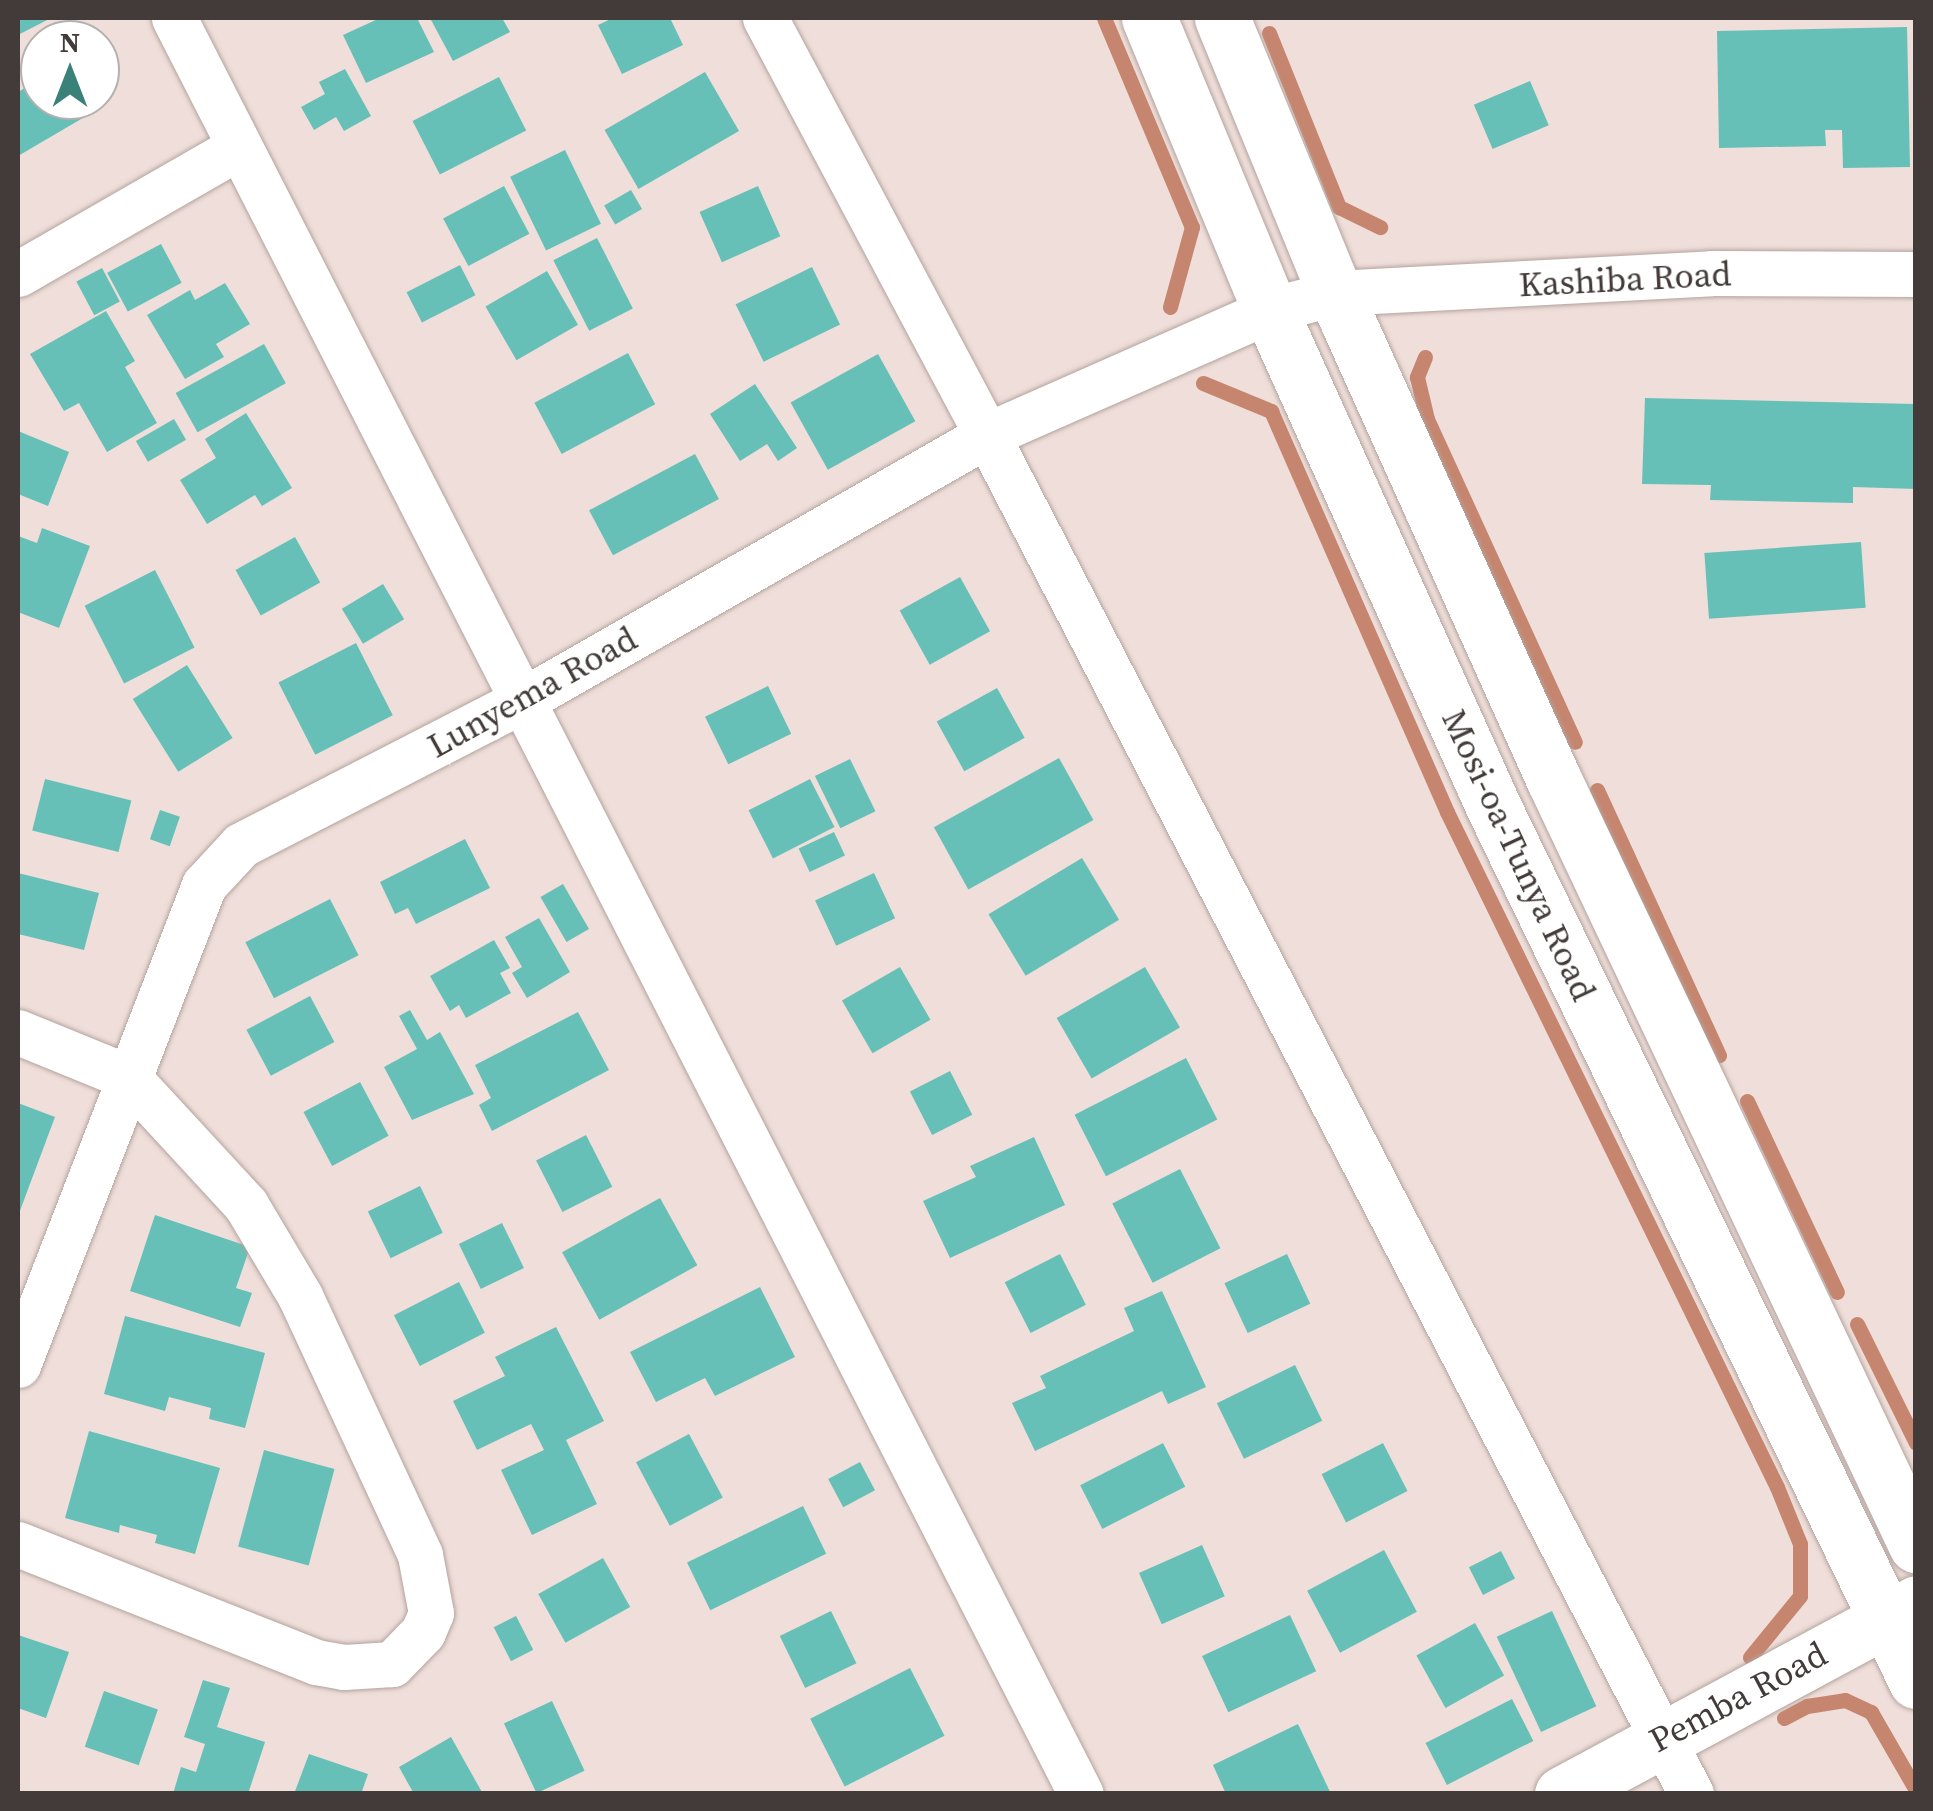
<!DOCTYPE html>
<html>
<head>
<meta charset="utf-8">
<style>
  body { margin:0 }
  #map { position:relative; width:1933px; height:1811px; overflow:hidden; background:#efded9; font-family:"Source Serif 4",serif }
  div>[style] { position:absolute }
  .stream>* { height:15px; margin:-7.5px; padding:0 7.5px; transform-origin:7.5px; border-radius:7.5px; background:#c6856e }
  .building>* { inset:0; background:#67c0b7; transform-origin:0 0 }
  .roads { filter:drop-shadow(0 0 2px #b3a39e) drop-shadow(0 0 2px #b3a39e) }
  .street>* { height:45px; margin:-22.5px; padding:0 22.5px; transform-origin:22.5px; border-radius:22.5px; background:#fff }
  .secondary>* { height:55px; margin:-27.5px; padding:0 27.5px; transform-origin:27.5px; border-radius:27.5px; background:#fff }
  span { translate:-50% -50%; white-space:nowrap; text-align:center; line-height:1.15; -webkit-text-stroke:9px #fff; paint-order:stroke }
  .street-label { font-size:35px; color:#423b39 }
  .frame { position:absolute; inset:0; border:20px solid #423b39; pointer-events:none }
  .north { position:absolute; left:20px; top:20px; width:100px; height:100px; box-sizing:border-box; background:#fff; border:2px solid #b3b1b0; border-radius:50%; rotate:0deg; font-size:28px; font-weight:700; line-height:40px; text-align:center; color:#423b39 }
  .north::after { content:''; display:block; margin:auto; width:35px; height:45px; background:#3a817a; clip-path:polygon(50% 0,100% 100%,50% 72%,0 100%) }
</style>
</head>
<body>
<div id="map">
  <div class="stream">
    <i style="left:1104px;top:18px;width:227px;rotate:67.2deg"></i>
    <i style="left:1192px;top:227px;width:83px;rotate:105.4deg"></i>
    <i style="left:1269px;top:33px;width:188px;rotate:68.1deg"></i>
    <i style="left:1339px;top:207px;width:46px;rotate:26deg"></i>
    <i style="left:1425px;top:357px;width:22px;rotate:112deg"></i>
    <i style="left:1417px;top:377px;width:43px;rotate:76.6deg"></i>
    <i style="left:1427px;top:419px;width:355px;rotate:65.4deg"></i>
    <i style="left:1203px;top:383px;width:74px;rotate:22.4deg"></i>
    <i style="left:1271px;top:411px;width:438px;rotate:66.3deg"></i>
    <i style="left:1447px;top:812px;width:751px;rotate:63.95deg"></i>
    <i style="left:1777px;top:1487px;width:61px;rotate:68deg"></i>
    <i style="left:1800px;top:1544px;width:52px;rotate:90deg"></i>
    <i style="left:1800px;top:1596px;width:79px;rotate:129.3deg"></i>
    <i style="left:1597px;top:790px;width:292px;rotate:65.3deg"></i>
    <i style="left:1747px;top:1101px;width:211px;rotate:64.8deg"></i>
    <i style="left:1857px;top:1324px;width:133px;rotate:63.6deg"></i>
    <i style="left:1784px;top:1718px;width:26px;rotate:-28deg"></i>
    <i style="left:1807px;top:1706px;width:38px;rotate:-9deg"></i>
    <i style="left:1845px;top:1700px;width:29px;rotate:25deg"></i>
    <i style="left:1871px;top:1712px;width:90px;rotate:60deg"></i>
  </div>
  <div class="building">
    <i style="clip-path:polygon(18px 18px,51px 18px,18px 35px)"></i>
    <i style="clip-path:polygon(380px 18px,417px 18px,434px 52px,366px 83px,343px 35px)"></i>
    <i style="clip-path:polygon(430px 18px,502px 18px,510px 32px,453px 61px)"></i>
    <i style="clip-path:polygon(613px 18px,670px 18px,683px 45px,622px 74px,598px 25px)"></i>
    <i style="clip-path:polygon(1907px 27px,1910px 167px,1843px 168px,1842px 130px,1825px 130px,1826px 146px,1719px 148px,1717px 31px)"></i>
    <i style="clip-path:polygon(345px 69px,371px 116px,344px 131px,336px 117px,314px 130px,301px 107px,325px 94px,319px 82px)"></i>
    <i style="left:705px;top:72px;width:68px;height:116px;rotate:60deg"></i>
    <i style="left:499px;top:77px;width:60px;height:97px;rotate:63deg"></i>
    <i style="clip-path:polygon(40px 79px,40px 100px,95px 100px,100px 108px,18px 156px,18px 92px)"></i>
    <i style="left:1530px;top:81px;width:48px;height:61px;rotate:67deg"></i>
    <i style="left:565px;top:150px;width:82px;height:61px;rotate:64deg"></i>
    <i style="left:504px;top:186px;width:54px;height:69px;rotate:62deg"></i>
    <i style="left:758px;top:186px;width:55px;height:64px;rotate:66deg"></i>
    <i style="left:631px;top:190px;width:22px;height:31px;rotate:60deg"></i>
    <i style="left:597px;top:238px;width:79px;height:49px;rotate:63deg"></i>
    <i style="left:161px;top:244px;width:44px;height:61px;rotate:62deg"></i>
    <i style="left:460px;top:265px;width:34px;height:60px;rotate:63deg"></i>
    <i style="left:812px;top:267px;width:64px;height:85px;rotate:64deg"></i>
    <i style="left:102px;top:268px;width:38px;height:29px;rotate:62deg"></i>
    <i style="left:547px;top:271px;width:62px;height:71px;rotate:60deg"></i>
    <i style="clip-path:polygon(225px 283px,250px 324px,216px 344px,224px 357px,185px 379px,147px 315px,190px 290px,195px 300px)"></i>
    <i style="clip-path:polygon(106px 311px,135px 361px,125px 367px,157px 423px,107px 452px,79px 403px,64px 411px,30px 354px)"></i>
    <i style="left:264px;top:344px;width:45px;height:101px;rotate:61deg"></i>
    <i style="left:628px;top:353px;width:58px;height:106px;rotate:62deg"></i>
    <i style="left:878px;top:354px;width:77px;height:100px;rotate:61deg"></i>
    <i style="clip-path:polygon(755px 384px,797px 448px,778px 461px,767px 444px,740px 461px,710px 414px)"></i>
    <i style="clip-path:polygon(1645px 398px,1916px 404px,1916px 489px,1853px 487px,1853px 503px,1710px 500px,1711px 485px,1642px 484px)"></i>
    <i style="clip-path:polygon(246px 413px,292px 488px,262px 506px,255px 495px,207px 524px,180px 480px,216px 458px,205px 439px)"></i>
    <i style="left:174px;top:419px;width:24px;height:44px;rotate:60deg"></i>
    <i style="clip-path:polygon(18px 431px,69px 452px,48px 506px,18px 494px)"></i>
    <i style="left:695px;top:454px;width:51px;height:120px;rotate:62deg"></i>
    <i style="clip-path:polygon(42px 528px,90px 546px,59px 628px,18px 612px,18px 536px,37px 543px)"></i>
    <i style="left:295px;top:537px;width:52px;height:68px;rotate:61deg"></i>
    <i style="left:1861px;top:542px;width:66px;height:157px;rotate:86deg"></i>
    <i style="left:155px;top:570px;width:87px;height:79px;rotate:63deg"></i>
    <i style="left:960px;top:577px;width:62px;height:69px;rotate:61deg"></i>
    <i style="left:383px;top:584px;width:41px;height:48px;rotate:59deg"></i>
    <i style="left:356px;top:643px;width:81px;height:87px;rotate:63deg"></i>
    <i style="left:187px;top:665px;width:86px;height:64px;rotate:58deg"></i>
    <i style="left:768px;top:686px;width:53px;height:70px;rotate:64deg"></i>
    <i style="left:997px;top:688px;width:57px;height:69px;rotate:61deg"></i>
    <i style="left:1059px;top:758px;width:71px;height:143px;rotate:61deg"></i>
    <i style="left:850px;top:759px;width:58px;height:39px;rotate:64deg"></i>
    <i style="left:45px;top:779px;width:89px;height:53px;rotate:14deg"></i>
    <i style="left:810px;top:779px;width:54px;height:69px;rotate:63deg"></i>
    <i style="left:160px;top:810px;width:21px;height:31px;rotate:19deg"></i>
    <i style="left:834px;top:832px;width:26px;height:39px;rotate:65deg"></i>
    <i style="clip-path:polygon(465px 839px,490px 888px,416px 924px,408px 908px,395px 914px,380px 882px)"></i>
    <i style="left:1082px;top:858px;width:72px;height:109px;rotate:59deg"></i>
    <i style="clip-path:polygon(18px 873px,99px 893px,84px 950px,18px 934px)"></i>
    <i style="left:874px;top:873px;width:50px;height:65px;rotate:65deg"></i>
    <i style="left:563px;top:884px;width:52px;height:26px;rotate:60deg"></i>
    <i style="left:330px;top:899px;width:63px;height:95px;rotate:63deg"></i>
    <i style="clip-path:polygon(539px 918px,570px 972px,527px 998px,512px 973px,522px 967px,505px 937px)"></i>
    <i style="clip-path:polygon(494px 940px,510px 968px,500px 973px,511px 993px,466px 1018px,459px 1005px,450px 1011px,430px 976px)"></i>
    <i style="left:900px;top:967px;width:61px;height:67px;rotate:60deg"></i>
    <i style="left:1145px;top:967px;width:70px;height:102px;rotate:60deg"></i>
    <i style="left:310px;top:996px;width:52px;height:72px;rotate:62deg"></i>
    <i style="clip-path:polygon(410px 1010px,427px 1040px,440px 1032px,474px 1094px,412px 1120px,384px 1067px,417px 1049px,399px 1016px)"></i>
    <i style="clip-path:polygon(578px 1012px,609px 1070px,492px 1131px,479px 1105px,491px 1098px,475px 1065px)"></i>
    <i style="left:1186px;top:1058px;width:69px;height:125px;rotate:63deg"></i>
    <i style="left:950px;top:1071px;width:49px;height:45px;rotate:63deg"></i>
    <i style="left:360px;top:1082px;width:61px;height:64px;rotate:62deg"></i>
    <i style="clip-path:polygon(18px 1103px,55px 1117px,18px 1216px)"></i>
    <i style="left:586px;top:1135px;width:58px;height:56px;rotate:63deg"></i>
    <i style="clip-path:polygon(1034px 1137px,1065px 1205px,950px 1258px,923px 1201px,976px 1177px,970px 1166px)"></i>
    <i style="left:1180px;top:1169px;width:89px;height:76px;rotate:63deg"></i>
    <i style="left:420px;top:1186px;width:52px;height:58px;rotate:64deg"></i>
    <i style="left:660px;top:1198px;width:77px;height:112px;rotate:61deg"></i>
    <i style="clip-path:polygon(155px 1215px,250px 1247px,236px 1288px,252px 1293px,240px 1327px,130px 1291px)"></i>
    <i style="left:502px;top:1223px;width:50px;height:48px;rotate:64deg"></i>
    <i style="left:1060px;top:1254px;width:57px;height:62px;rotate:63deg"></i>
    <i style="left:1287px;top:1254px;width:55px;height:69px;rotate:65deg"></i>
    <i style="left:459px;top:1282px;width:57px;height:73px;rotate:63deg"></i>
    <i style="clip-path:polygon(760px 1287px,795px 1357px,715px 1396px,705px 1378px,656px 1402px,630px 1352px)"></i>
    <i style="clip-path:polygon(1162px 1291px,1206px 1387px,1168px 1404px,1162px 1391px,1035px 1451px,1012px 1403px,1046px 1388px,1040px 1376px,1134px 1331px,1124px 1308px)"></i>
    <i style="clip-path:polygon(125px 1316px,265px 1353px,245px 1428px,209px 1419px,211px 1408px,169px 1397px,165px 1411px,104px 1394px)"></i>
    <i style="clip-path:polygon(556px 1327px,604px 1421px,566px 1440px,597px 1504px,532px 1535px,501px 1470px,544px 1450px,531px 1424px,477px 1450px,453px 1401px,505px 1376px,495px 1357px)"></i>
    <i style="left:1295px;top:1365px;width:62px;height:87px;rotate:64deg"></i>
    <i style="clip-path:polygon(89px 1431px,220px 1468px,195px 1554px,155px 1543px,157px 1535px,120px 1525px,119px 1533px,65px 1518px)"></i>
    <i style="left:689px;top:1434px;width:72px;height:60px;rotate:62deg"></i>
    <i style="left:1163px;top:1443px;width:49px;height:93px;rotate:63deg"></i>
    <i style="left:1383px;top:1443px;width:54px;height:69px;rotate:63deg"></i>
    <i style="left:264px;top:1450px;width:73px;height:100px;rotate:15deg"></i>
    <i style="left:860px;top:1462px;width:32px;height:36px;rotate:62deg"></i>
    <i style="left:803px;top:1506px;width:53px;height:129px;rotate:64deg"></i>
    <i style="left:1202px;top:1545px;width:56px;height:69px;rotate:66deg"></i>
    <i style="left:1384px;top:1550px;width:70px;height:87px;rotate:62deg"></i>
    <i style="left:1501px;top:1551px;width:31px;height:36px;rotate:63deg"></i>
    <i style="left:603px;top:1558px;width:56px;height:74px;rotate:61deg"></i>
    <i style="left:831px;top:1611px;width:58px;height:57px;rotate:64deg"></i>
    <i style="left:1552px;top:1611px;width:105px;height:61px;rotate:65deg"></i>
    <i style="left:1290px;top:1615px;width:62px;height:97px;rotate:65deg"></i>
    <i style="left:516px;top:1616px;width:38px;height:25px;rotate:63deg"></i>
    <i style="left:1475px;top:1623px;width:60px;height:67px;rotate:61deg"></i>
    <i style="clip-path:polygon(18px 1635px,69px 1652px,46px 1718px,18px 1708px)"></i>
    <i style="left:910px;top:1668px;width:76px;height:112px;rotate:63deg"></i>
    <i style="clip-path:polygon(203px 1680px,230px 1688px,217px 1727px,265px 1742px,248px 1794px,173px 1794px,181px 1767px,196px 1772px,205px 1744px,184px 1737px)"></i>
    <i style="left:104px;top:1691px;width:57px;height:59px;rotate:19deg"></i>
    <i style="left:1512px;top:1699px;width:47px;height:97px;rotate:63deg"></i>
    <i style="left:552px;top:1701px;width:77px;height:53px;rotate:65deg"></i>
    <i style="clip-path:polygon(1298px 1724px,1331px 1794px,1226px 1794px,1213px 1765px)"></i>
    <i style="clip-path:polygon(451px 1737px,483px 1794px,414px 1794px,399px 1767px)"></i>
    <i style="clip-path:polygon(309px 1754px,368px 1774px,361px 1794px,294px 1794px)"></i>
  </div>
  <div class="roads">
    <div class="street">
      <i style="left:174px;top:18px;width:1994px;rotate:62.95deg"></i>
      <i style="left:765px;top:18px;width:472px;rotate:62deg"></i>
      <i style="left:987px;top:435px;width:1531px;rotate:62.61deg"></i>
      <i style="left:18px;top:274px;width:255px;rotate:-29.9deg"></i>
      <i style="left:18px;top:1032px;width:119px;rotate:22.2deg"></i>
      <i style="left:128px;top:1077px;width:174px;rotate:47.3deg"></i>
      <i style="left:246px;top:1205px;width:106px;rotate:59.3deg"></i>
      <i style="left:300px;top:1296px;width:285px;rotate:65.1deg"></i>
      <i style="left:420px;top:1555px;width:59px;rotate:79.3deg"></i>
      <i style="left:431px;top:1613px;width:21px;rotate:113deg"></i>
      <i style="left:423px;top:1632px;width:45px;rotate:134.1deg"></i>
      <i style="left:392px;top:1664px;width:48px;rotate:176.4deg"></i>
      <i style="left:344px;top:1667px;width:28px;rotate:-170deg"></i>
      <i style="left:316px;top:1662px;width:321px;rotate:-158.4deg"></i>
      <i style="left:18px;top:1365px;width:515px;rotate:-68.82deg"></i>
      <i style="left:204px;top:885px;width:54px;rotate:-47.2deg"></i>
      <i style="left:241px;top:845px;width:317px;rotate:-27.2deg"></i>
      <i style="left:523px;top:700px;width:534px;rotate:-29.73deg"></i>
      <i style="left:987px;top:435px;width:309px;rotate:-23.8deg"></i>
      <i style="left:1270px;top:310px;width:67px;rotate:-14.7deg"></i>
      <i style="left:1335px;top:293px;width:377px;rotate:-3deg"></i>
      <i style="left:1711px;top:273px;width:205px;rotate:0.3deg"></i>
    </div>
    <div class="secondary">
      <i style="left:1149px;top:18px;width:316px;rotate:67.5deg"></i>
      <i style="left:1270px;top:310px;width:544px;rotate:65.79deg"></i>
      <i style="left:1493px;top:806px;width:972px;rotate:64.2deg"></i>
      <i style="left:1222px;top:18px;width:297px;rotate:67.7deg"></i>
      <i style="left:1335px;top:293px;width:532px;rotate:65.8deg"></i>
      <i style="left:1553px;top:778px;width:849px;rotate:64.67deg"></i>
      <i style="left:1562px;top:1794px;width:402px;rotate:-28.3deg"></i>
    </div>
  </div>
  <div class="street-label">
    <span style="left:1625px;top:279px;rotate:-3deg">Kashiba Road</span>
    <span style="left:532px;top:692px;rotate:-29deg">Lunyema Road</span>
    <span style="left:1519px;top:855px;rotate:65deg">Mosi-oa-Tunya Road</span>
    <span style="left:1738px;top:1697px;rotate:-28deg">Pemba Road</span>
  </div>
  <div class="frame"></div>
  <div class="north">N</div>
</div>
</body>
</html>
